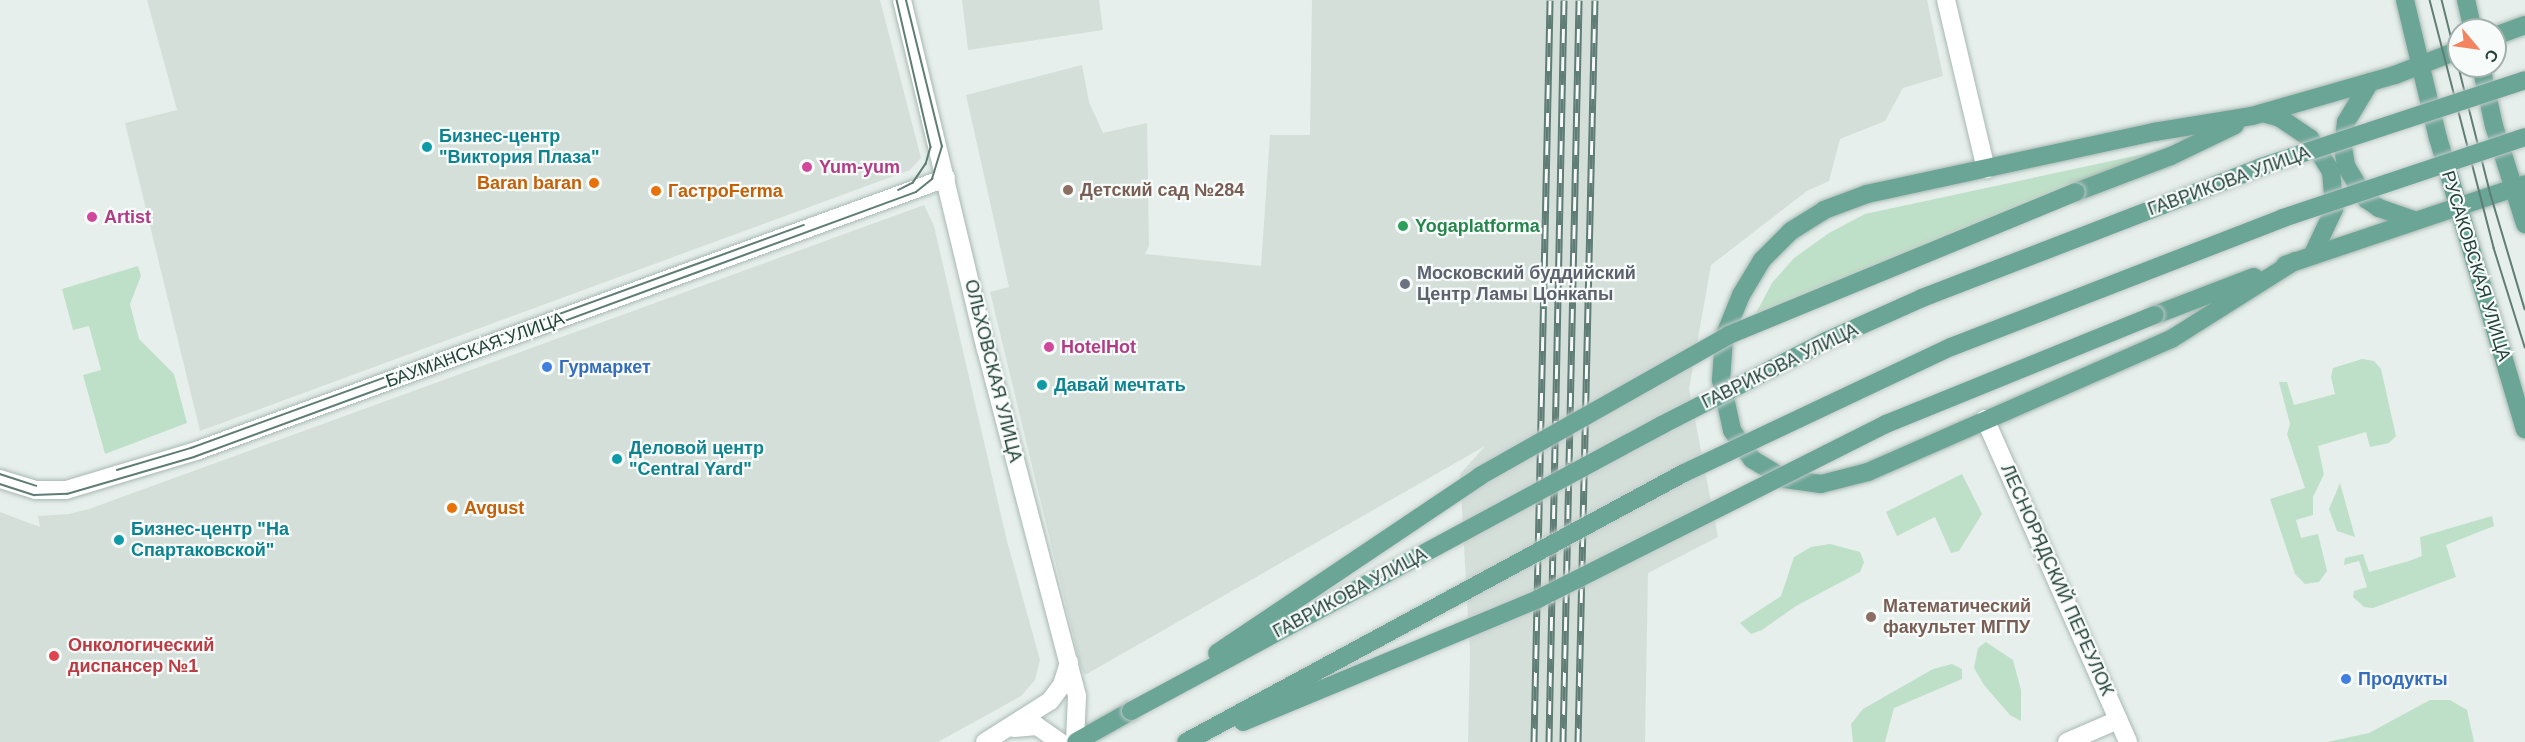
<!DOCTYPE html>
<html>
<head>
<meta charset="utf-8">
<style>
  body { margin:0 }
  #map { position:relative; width:2525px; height:742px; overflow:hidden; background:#e6efeb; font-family:Arial,sans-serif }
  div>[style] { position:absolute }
  .built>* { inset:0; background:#d4dfda }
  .green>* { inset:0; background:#bfe0c8 }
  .roads { filter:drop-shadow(0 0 2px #a8b8b2) drop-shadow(0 0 2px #a8b8b2) }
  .street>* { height:18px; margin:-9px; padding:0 9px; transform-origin:9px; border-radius:9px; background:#fff }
  .secondary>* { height:18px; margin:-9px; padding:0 9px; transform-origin:9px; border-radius:9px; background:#fff }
  .primary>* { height:18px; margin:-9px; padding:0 9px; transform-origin:9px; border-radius:9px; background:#6aa596 }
  .tram>* { height:1.5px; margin:-0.75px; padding:0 0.75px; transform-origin:0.75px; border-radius:0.75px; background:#5f7d75 }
  .rail>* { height:7px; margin-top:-3.5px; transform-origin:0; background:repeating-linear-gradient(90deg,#f7fbf9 0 14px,#5f7d75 0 28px); box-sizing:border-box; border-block:2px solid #5f7d75 }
  .bridges { filter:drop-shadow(0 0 2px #c2cac8) drop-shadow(0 0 2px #c2cac8) }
  .primary-bridge>* { height:18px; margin:-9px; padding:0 9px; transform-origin:9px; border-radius:9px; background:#6aa596 }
  .dots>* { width:16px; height:16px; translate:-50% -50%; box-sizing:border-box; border:3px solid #f7fbf9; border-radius:50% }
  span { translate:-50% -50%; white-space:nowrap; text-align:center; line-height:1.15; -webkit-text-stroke:4.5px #f7fbf9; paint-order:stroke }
  .culture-label { font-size:18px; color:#0d838f; font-weight:700 }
  .left { translate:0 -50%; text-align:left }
  .hotel-label { font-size:18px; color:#b23c85; font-weight:700 }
  .street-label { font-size:18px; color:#24423a }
  .food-label { font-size:18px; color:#c56008; font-weight:700 }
  .right { translate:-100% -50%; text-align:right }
  .education-label { font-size:18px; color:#785e54; font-weight:700 }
  .leisure-label { font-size:18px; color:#27864d; font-weight:700 }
  .worship-label { font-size:18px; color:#5b616d; font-weight:700 }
  .shop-label { font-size:18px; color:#366cbe; font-weight:700 }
  .health-label { font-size:18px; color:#be3a42; font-weight:700 }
  .north { position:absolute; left:2447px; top:18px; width:60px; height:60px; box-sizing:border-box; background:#f7fbf9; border:2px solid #a3b1ad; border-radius:50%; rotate:119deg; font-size:16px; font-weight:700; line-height:24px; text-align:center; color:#24423a }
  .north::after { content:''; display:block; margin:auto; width:21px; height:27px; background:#f4845f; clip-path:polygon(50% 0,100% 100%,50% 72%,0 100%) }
</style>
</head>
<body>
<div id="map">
  <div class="built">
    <i style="clip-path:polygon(147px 0,880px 0,921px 158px,910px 170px,200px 431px,125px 123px,177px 110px)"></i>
    <i style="clip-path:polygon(962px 0,1099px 0,1103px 30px,968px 50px)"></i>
    <i style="clip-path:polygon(1312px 0,1927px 0,1943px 76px,1903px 88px,1885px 121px,1840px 139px,1829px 181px,1807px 191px,1711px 265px,1689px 389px,1718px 537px,1648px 573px,1645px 742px,1468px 742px,1470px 653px,1460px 474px,1485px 446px,1085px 675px,1081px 668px,990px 292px,1009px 287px,966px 95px,1082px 65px,1089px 102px,1103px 133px,1147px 123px,1149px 246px,1145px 254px,1261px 266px,1270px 135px,1310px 135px)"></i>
    <i style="clip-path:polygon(924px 205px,934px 226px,1007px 541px,1040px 660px,1035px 680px,1021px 696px,938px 742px,0 742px,0 512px,40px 527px,38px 516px,69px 514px,89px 509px)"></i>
  </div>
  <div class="green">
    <i style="clip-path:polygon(2167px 149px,1755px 315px,1772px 283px,1794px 258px,1829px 233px,1865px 214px)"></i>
    <i style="clip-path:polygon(138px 266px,141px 276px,130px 304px,139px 339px,174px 374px,187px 423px,105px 454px,83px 375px,101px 370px,89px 326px,73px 330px,62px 289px)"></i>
    <i style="clip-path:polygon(2362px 359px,2374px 361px,2381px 369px,2396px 436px,2389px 443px,2370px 447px,2366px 432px,2318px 446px,2324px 474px,2313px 497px,2313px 515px,2296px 520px,2301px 538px,2318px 534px,2327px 571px,2319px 582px,2305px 584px,2295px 574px,2270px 499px,2305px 488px,2287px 434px,2290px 424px,2279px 382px,2287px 382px,2294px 405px,2335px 394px,2331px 377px,2333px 368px)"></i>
    <i style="clip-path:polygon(1962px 474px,1982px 514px,1959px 551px,1951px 553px,1935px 517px,1897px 536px,1886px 512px)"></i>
    <i style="clip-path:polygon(2340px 483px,2355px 537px,2337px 531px,2329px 509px)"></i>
    <i style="clip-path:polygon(2492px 516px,2494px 526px,2446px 545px,2456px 577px,2373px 608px,2364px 607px,2353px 597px,2354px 591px,2367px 587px,2359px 561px,2344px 565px,2345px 558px,2363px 554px,2369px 572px,2409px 561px,2422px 556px,2420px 537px)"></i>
    <i style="clip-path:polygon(1830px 544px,1860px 552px,1864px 562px,1860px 572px,1796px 606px,1762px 630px,1751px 634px,1740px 623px,1781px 596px,1794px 557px,1811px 547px)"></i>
    <i style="clip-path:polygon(1986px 642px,2013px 660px,2021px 690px,2021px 721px,2010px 715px,1984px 685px,1974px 668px,1978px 648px)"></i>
    <i style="clip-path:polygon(1952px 664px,1962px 669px,1962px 679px,1894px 708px,1885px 742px,1853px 742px,1851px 724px,1863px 709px,1933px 669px)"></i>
    <i style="clip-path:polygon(2430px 700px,2450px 700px,2467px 710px,2474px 742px,2327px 742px,2369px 733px)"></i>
  </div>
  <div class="roads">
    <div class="street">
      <i style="left:1946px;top:0;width:174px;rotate:76.7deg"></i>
      <i style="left:1985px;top:419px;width:353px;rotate:66.1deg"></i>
      <i style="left:0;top:479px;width:37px;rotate:17deg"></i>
      <i style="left:35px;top:490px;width:31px"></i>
      <i style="left:66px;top:490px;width:139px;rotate:-16.7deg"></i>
      <i style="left:199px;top:450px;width:795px;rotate:-20.01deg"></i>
      <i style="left:2067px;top:742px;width:56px;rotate:-23.3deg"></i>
    </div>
    <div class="secondary">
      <i style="left:902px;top:0;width:359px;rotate:76.5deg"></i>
      <i style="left:986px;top:349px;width:359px;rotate:75.3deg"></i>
      <i style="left:1077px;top:696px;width:46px;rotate:92.5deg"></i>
      <i style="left:1014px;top:728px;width:23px;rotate:-5deg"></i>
      <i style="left:1037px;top:726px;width:28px;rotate:35deg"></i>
      <i style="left:985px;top:742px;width:77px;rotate:-32.2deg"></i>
      <i style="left:1050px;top:701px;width:20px;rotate:-53deg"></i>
      <i style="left:1062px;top:685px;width:24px;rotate:-73deg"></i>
    </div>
    <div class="primary">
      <i style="left:2405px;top:0;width:142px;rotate:76.6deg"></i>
      <i style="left:2438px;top:138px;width:304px;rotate:73.4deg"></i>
      <i style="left:2466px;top:0;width:31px;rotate:77deg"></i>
      <i style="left:2495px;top:36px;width:32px;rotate:-20deg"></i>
      <i style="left:2481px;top:66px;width:61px;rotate:77.8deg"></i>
      <i style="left:2494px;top:126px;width:103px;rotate:72.4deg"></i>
      <i style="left:2370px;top:82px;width:47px;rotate:121deg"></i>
      <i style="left:2346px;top:122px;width:25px;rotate:97deg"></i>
      <i style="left:2343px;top:147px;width:19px;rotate:81deg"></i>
      <i style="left:2346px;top:166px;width:39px;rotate:59deg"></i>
      <i style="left:2366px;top:199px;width:16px;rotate:35deg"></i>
      <i style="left:2379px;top:208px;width:36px;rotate:19deg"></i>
      <i style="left:2263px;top:113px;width:18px;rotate:16deg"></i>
      <i style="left:2280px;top:118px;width:36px;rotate:34deg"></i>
      <i style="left:2310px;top:138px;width:39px;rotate:58deg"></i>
      <i style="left:2331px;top:171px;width:38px;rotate:85deg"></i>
      <i style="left:2334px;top:209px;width:50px;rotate:115deg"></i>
      <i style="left:2076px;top:192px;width:102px;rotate:-20.8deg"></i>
      <i style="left:2171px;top:156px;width:71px;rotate:-25.8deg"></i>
      <i style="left:2295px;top:261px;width:146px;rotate:147.8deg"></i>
      <i style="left:2171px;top:339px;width:331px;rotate:156.3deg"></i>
      <i style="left:1868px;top:472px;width:49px;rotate:165.7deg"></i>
      <i style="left:1821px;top:484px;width:36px;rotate:-172deg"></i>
      <i style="left:1785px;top:479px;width:39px;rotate:-149deg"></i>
      <i style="left:1752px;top:459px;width:35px;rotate:-125deg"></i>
      <i style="left:1732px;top:430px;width:51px;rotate:-102.4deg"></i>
      <i style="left:1721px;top:380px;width:43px;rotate:-86deg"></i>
      <i style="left:1724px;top:337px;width:45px;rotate:-68deg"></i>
      <i style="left:1741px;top:295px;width:41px;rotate:-59deg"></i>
      <i style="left:1762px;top:260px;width:41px;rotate:-45deg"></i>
      <i style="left:1791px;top:231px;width:39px;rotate:-32deg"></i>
      <i style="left:1824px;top:210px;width:46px;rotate:-20.4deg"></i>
      <i style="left:1867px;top:194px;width:294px;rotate:-12.2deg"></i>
      <i style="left:2154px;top:132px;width:99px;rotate:-9.3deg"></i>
      <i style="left:2252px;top:116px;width:149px;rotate:-16deg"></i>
      <i style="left:2395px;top:75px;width:69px;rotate:-21.3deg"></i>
      <i style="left:2285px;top:265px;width:253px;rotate:-18.6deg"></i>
      <i style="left:2155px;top:315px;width:106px;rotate:-21deg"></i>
      <i style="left:1076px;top:742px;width:63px;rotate:-29.4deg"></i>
    </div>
  </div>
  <div class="tram">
    <i style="left:897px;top:0;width:151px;rotate:77deg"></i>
    <i style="left:931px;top:147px;width:18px;rotate:106deg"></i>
    <i style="left:926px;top:164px;width:23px;rotate:124deg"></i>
    <i style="left:913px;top:183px;width:16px;rotate:153deg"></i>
    <i style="left:2430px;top:0;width:256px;rotate:75.5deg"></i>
    <i style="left:2494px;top:248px;width:104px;rotate:72.6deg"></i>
    <i style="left:2442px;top:0;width:201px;rotate:75.9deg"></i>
    <i style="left:2491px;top:195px;width:119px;rotate:73.4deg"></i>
    <i style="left:117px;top:470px;width:77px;rotate:-16.6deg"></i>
    <i style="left:191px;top:448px;width:652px;rotate:-19.99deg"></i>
    <i style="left:0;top:474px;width:38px;rotate:18deg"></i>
    <i style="left:0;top:484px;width:36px;rotate:18deg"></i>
    <i style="left:34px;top:495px;width:33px;rotate:-2deg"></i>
    <i style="left:67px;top:494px;width:132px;rotate:-16.2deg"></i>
    <i style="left:194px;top:457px;width:769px;rotate:-20.15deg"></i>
    <i style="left:916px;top:192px;width:21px;rotate:-39deg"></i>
    <i style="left:932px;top:179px;width:34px;rotate:-73deg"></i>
    <i style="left:942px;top:147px;width:151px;rotate:-103.8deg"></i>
  </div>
  <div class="rail">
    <i style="left:1534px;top:742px;width:742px;rotate:-88.76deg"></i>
    <i style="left:1549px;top:742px;width:742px;rotate:-88.84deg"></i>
    <i style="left:1563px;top:742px;width:742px;rotate:-88.76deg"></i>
    <i style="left:1578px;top:742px;width:742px;rotate:-88.69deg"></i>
  </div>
  <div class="bridges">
    <div class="primary-bridge">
      <i style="left:1217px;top:653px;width:317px;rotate:-33.9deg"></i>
      <i style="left:1480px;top:476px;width:286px;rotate:-29.5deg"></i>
      <i style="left:1729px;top:335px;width:375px;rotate:-22.4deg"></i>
      <i style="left:1131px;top:711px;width:603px;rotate:-28.31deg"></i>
      <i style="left:1662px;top:425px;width:184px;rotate:-27.1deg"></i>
      <i style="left:1826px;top:341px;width:105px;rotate:-24.1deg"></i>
      <i style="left:1922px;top:298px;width:363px;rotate:-21.1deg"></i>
      <i style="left:2261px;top:167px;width:278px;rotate:-18.2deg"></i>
      <i style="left:1243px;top:722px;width:320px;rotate:-22.6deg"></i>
      <i style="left:1538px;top:599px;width:390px;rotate:-26.7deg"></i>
      <i style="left:1886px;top:424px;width:290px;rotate:-22.1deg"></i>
      <i style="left:1186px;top:742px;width:566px;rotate:-28.38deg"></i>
      <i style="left:1684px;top:473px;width:295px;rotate:-25.3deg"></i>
      <i style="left:1951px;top:347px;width:356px;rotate:-21.2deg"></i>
      <i style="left:2283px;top:218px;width:255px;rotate:-18.5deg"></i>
    </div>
  </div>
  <div class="dots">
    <i style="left:427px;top:147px;background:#0f9aa8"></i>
    <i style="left:807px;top:167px;background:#d1479c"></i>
    <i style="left:594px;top:183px;background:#e8710a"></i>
    <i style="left:1068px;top:190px;background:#8d6e63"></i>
    <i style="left:656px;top:191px;background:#e8710a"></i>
    <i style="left:92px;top:217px;background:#d1479c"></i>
    <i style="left:1403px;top:226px;background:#2e9e5b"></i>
    <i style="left:1405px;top:284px;background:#6b7280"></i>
    <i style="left:1049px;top:347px;background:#d1479c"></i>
    <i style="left:547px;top:367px;background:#3f7fe0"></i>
    <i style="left:1042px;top:385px;background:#0f9aa8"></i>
    <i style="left:617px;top:459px;background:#0f9aa8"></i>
    <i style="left:452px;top:508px;background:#e8710a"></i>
    <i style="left:119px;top:540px;background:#0f9aa8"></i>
    <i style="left:1871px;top:617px;background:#8d6e63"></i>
    <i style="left:54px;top:656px;background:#e0444e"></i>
    <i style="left:2346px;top:679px;background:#3f7fe0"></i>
  </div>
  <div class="culture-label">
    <span class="left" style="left:439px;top:147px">Бизнес-центр<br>"Виктория Плаза"</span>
    <span class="left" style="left:1054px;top:385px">Давай мечтать</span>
    <span class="left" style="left:629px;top:459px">Деловой центр<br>"Central Yard"</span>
    <span class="left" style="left:131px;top:540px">Бизнес-центр "На<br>Спартаковской"</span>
  </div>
  <div class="hotel-label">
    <span class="left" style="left:819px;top:167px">Yum-yum</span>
    <span class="left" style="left:104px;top:217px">Artist</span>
    <span class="left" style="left:1061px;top:347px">HotelHot</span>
  </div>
  <div class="street-label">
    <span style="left:2229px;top:181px;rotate:-20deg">ГАВРИКОВА УЛИЦА</span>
    <span style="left:2476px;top:266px;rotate:73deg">РУСАКОВСКАЯ УЛИЦА</span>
    <span style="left:475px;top:350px;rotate:-20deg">БАУМАНСКАЯ УЛИЦА</span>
    <span style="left:1780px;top:366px;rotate:-26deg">ГАВРИКОВА УЛИЦА</span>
    <span style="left:993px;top:371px;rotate:76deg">ОЛЬХОВСКАЯ УЛИЦА</span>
    <span style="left:2057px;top:580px;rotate:66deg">ЛЕСНОРЯДСКИЙ ПЕРЕУЛОК</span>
    <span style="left:1350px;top:593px;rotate:-28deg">ГАВРИКОВА УЛИЦА</span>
  </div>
  <div class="food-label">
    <span class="right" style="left:582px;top:183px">Baran baran</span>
    <span class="left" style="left:668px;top:191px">ГастроFerma</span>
    <span class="left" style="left:464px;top:508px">Avgust</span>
  </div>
  <div class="education-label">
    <span class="left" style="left:1080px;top:190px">Детский сад №284</span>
    <span class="left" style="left:1883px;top:617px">Математический<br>факультет МГПУ</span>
  </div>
  <div class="leisure-label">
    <span class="left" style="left:1415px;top:226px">Yogaplatforma</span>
  </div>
  <div class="worship-label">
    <span class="left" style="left:1417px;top:284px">Московский буддийский<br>Центр Ламы Цонкапы</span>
  </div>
  <div class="shop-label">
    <span class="left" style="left:559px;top:367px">Гурмаркет</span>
    <span class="left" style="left:2358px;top:679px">Продукты</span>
  </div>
  <div class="health-label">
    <span class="left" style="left:68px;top:656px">Онкологический<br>диспансер №1</span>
  </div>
  <div class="north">С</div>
</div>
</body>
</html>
